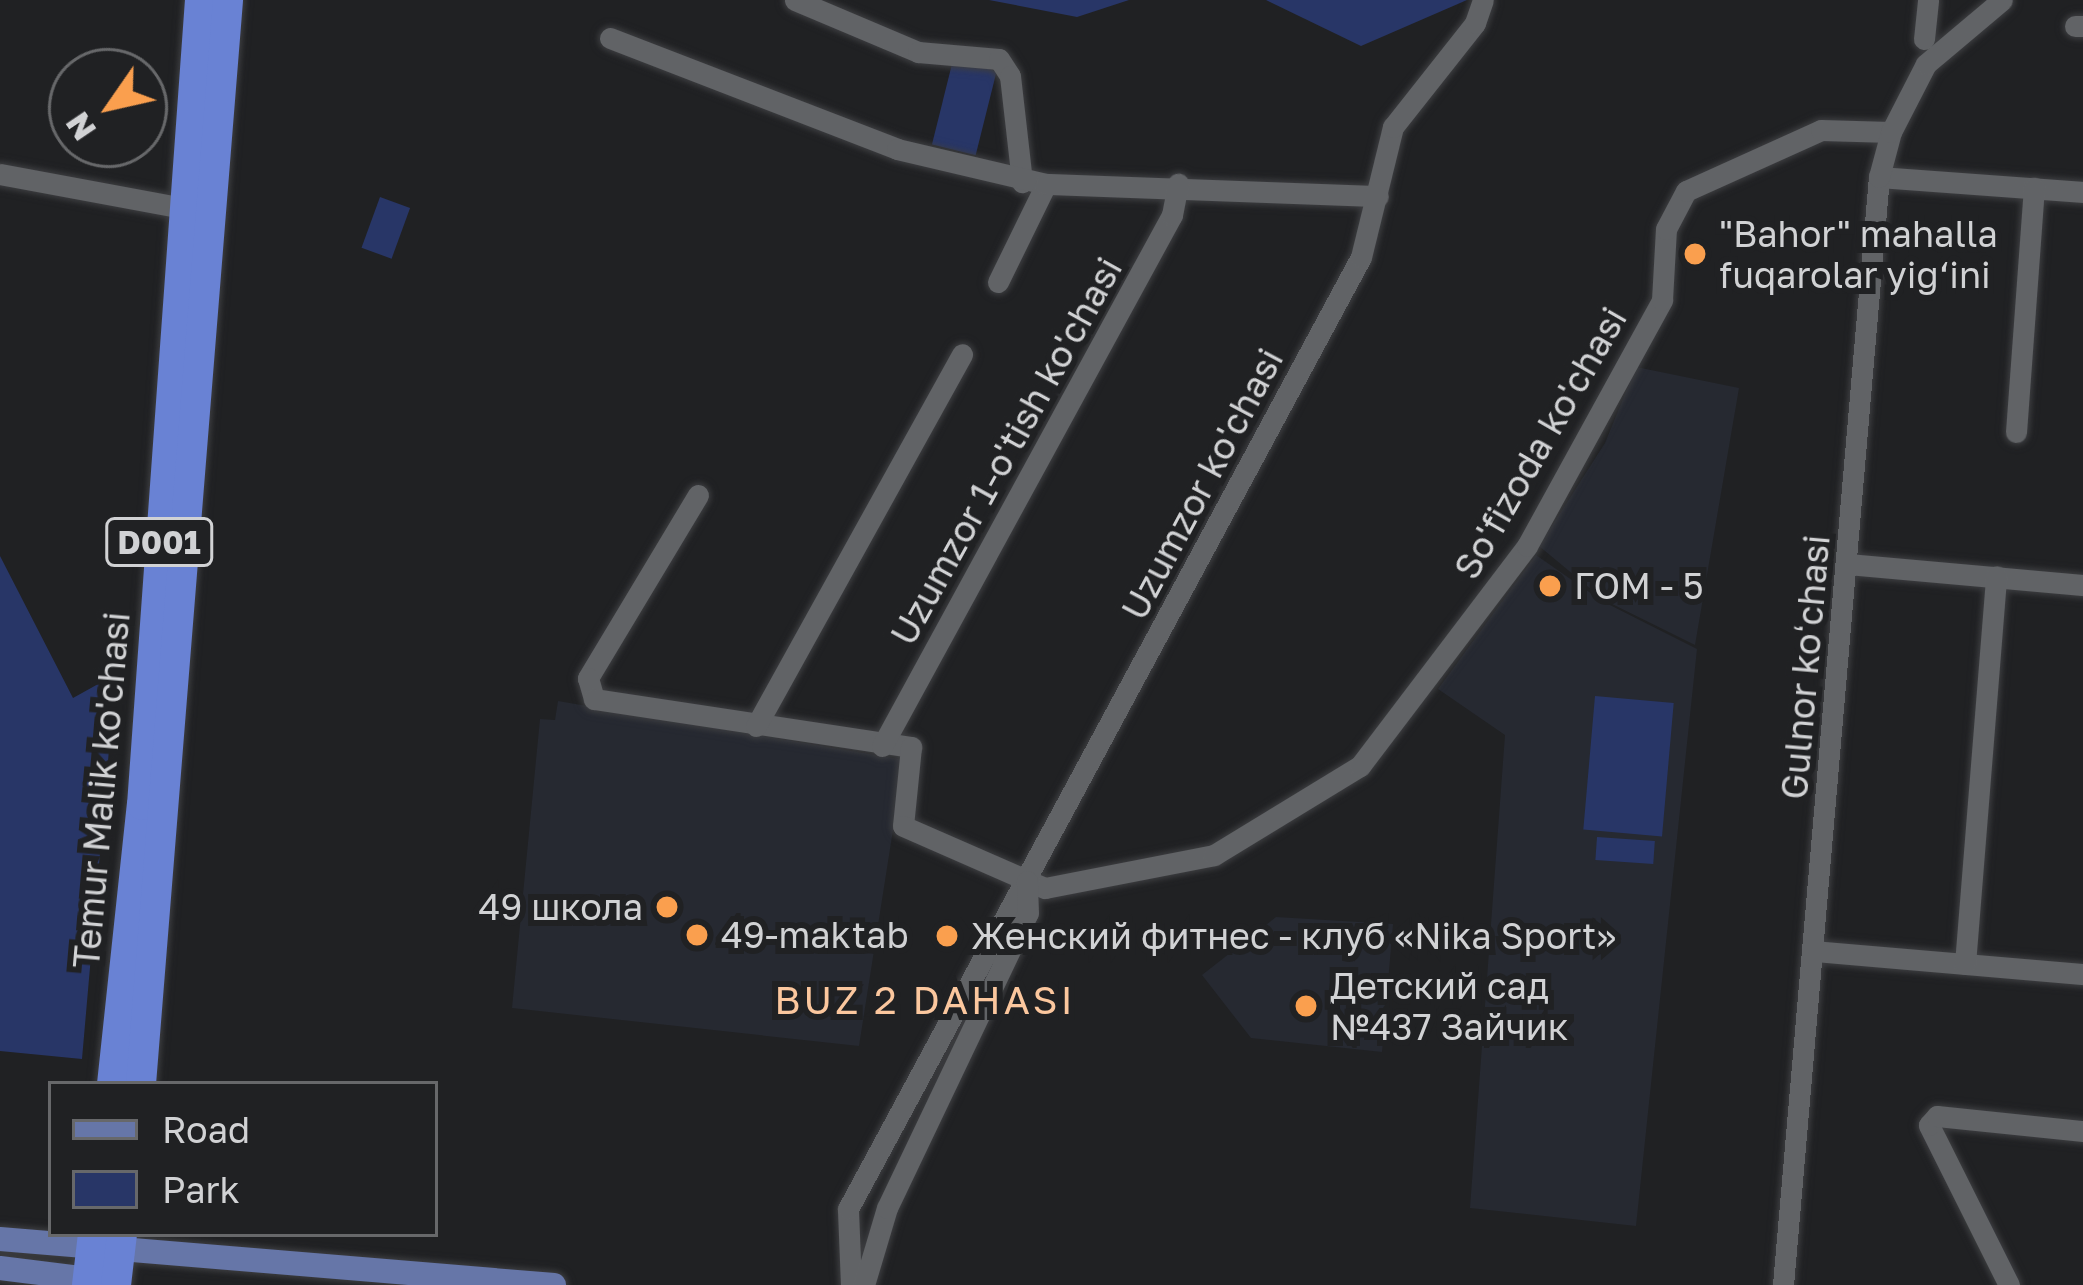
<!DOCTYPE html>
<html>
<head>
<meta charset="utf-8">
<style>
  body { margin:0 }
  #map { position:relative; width:2083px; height:1285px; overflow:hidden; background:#202123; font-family:"Golos Text",sans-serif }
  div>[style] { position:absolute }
  .built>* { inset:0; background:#262931 }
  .green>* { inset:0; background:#283667; transform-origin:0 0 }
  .roads { filter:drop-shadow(0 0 3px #3d3e41) drop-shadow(0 0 3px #3d3e41) }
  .minor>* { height:21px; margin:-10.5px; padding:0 10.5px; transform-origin:10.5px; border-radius:10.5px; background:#616366 }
  .major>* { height:24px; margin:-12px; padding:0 12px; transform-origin:12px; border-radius:12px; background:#6676a8 }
  .highway>* { height:30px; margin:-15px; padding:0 15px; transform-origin:15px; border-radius:15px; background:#6982d4 }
  .dots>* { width:33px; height:33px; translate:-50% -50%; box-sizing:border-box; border:6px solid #202123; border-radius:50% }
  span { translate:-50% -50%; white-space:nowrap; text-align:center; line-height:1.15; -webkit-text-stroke:12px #202123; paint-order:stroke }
  .shield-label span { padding:3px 9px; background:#202123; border:3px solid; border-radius:9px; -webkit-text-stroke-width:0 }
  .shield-label { font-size:33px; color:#d1d2d4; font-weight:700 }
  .poi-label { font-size:36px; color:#d1d2d4 }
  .left { translate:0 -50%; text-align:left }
  .right { translate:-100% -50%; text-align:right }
  .street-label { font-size:36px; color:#d1d2d4 }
  .neighbourhood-label { font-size:39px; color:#fbc79e; letter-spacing:3px }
  .legend { position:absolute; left:48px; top:1081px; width:390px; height:156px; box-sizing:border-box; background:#202123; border:3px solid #67686a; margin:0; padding:15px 21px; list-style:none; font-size:36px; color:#d1d2d4 }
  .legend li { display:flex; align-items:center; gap:24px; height:60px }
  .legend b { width:60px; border:3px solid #67686a }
  .north { position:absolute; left:48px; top:48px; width:120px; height:120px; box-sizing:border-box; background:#202123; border:3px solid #67686a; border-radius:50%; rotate:236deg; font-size:33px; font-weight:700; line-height:48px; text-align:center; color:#d1d2d4 }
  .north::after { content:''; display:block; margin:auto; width:42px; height:54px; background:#fa9f4e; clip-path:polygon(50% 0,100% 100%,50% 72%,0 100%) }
</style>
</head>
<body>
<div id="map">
  <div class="built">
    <i style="clip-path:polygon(1636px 367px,1739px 388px,1695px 645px,1604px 600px,1539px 546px,1605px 443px)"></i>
    <i style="clip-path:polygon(1536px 555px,1602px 601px,1697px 649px,1636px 1226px,1470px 1208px,1505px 735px,1438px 689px)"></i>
    <i style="clip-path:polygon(558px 701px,904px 760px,859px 1046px,512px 1008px,540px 719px,555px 720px)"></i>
    <i style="clip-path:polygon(1276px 917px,1393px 924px,1382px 1052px,1251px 1038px,1202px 975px)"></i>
  </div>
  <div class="green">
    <i style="clip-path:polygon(989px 0,1129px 0,1077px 17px)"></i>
    <i style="clip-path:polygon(1266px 0,1467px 0,1361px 46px)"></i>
    <i style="left:953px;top:60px;width:45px;height:87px;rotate:14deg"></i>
    <i style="left:380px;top:197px;width:32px;height:54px;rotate:20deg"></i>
    <i style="clip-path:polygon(0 556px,73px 698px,100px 683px,113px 704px,82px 1059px,0 1051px)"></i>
    <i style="left:1595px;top:696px;width:79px;height:134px;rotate:5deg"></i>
    <i style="left:1597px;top:837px;width:58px;height:23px;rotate:4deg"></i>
  </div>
  <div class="roads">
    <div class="minor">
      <i style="left:795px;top:0;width:134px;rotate:22.9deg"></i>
      <i style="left:918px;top:52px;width:81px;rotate:4.9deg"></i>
      <i style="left:999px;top:59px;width:20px;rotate:57deg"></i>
      <i style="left:1010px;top:76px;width:107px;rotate:83.5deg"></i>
      <i style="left:2075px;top:26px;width:8px"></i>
      <i style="left:610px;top:38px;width:308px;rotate:21.1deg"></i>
      <i style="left:897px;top:149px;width:153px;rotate:13.2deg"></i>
      <i style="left:1924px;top:39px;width:39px;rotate:-84deg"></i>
      <i style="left:0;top:174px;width:186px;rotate:10.5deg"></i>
      <i style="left:1879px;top:177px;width:205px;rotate:4.2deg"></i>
      <i style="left:998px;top:282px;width:109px;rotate:-63.9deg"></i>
      <i style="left:1046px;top:184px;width:332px;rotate:2.1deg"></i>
      <i style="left:2016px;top:432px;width:245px;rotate:-85.8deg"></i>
      <i style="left:698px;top:495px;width:214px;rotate:121deg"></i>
      <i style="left:588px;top:678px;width:22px;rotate:74deg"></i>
      <i style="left:594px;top:699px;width:321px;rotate:8.6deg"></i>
      <i style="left:911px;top:747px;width:79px;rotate:95.8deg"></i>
      <i style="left:903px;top:826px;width:155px;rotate:23.6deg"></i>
      <i style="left:1045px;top:888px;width:172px;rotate:-11deg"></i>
      <i style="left:1214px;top:855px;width:171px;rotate:-31.4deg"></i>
      <i style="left:1360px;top:766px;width:276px;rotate:-52.8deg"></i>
      <i style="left:1527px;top:546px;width:281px;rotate:-61.2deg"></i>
      <i style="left:1662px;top:300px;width:71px;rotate:-86.8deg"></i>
      <i style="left:1666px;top:229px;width:43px;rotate:-62.2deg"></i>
      <i style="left:1686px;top:191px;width:148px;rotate:-24.3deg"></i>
      <i style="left:1821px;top:130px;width:70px;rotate:1.6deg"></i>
      <i style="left:1847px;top:564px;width:237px;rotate:5.1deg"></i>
      <i style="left:756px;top:726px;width:425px;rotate:-61deg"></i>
      <i style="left:882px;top:746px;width:605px;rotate:-61.36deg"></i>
      <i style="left:1172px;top:215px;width:32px;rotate:-79deg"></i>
      <i style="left:1814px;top:951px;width:270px;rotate:4.9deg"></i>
      <i style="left:1965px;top:964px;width:389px;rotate:-85.4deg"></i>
      <i style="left:851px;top:1285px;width:76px;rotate:-92.3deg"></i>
      <i style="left:848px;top:1209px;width:1081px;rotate:-61.68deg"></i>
      <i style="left:1361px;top:257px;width:134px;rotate:-76.2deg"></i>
      <i style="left:1393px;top:127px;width:132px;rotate:-51.7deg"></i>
      <i style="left:1475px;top:23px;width:24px;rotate:-71deg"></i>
      <i style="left:864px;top:1285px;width:80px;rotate:-73.4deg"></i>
      <i style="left:887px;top:1208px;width:327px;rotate:-64.5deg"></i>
      <i style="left:1028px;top:913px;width:32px;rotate:-92deg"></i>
      <i style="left:1783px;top:1285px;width:1112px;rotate:-85.05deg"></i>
      <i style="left:1879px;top:177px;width:47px;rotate:-75.1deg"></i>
      <i style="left:1891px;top:132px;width:76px;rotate:-62.8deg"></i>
      <i style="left:1926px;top:64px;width:99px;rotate:-40.1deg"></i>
      <i style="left:2009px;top:1285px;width:179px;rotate:-116.6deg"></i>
      <i style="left:1929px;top:1125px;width:12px;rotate:-48deg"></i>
      <i style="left:1937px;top:1116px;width:147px;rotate:5.9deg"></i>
    </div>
    <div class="major">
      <i style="left:0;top:1239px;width:556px;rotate:4.75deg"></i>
      <i style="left:0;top:1268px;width:105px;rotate:7.1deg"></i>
    </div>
    <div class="highway">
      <i style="left:112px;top:1084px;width:281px;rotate:-83.9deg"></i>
      <i style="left:142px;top:805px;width:807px;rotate:-85.88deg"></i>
      <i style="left:141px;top:1084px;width:1087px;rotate:-85.41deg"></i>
      <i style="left:87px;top:1285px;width:51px;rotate:-83.3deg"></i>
      <i style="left:116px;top:1285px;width:51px;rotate:-83.3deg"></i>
    </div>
  </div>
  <div class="dots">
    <i style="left:1695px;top:254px;background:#fa9f4e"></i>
    <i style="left:1550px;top:586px;background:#fa9f4e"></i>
    <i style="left:667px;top:907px;background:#fa9f4e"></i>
    <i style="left:697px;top:935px;background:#fa9f4e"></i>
    <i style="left:947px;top:936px;background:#fa9f4e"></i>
    <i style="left:1306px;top:1006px;background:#fa9f4e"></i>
  </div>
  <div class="shield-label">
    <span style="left:159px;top:542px">D001</span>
  </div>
  <div class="poi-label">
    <span class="left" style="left:1719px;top:254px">"Bahor" mahalla<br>fuqarolar yig‘ini</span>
    <span class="left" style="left:1574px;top:586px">ГОМ - 5</span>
    <span class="right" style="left:643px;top:907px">49 школа</span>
    <span class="left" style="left:721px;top:935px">49-maktab</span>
    <span class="left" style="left:971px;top:936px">Женский фитнес - клуб «Nika Sport»</span>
    <span class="left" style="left:1330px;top:1006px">Детский сад<br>№437 Зайчик</span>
  </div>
  <div class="street-label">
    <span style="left:1540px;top:443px;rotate:-60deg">So'fizoda ko'chasi</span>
    <span style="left:1006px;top:451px;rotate:-61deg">Uzumzor 1-o'tish ko'chasi</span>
    <span style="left:1202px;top:484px;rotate:-62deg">Uzumzor ko'chasi</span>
    <span style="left:1805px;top:667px;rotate:-85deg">Gulnor koʻchasi</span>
    <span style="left:101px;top:790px;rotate:-85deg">Temur Malik ko'chasi</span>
  </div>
  <div class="neighbourhood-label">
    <span style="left:925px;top:1000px">BUZ 2 DAHASI</span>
  </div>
  <ul class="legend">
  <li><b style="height:15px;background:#6676a8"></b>Road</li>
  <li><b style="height:33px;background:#283667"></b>Park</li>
  </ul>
  <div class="north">N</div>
</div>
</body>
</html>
